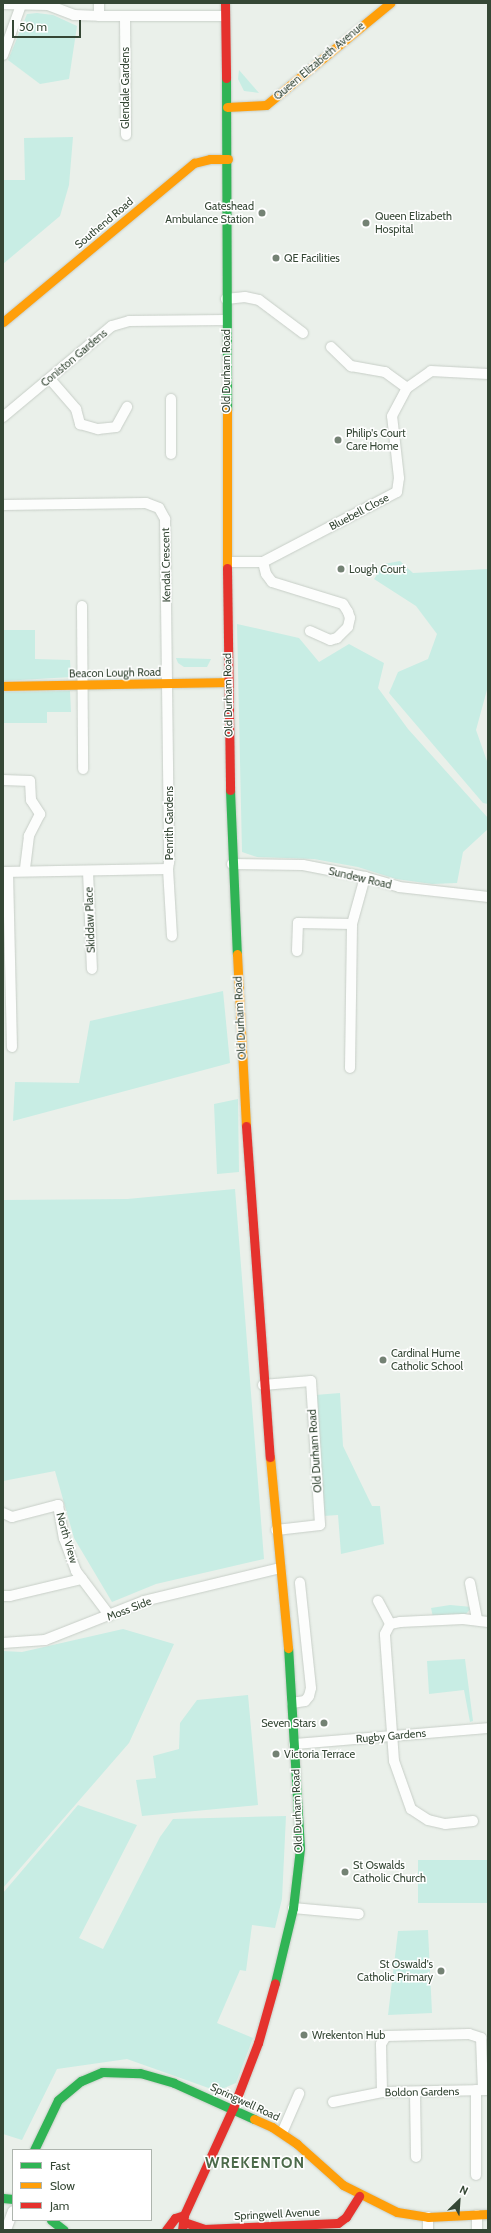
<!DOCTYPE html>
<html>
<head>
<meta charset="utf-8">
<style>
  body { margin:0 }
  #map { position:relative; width:491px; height:2233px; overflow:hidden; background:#eaf0ea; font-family:Cabin,sans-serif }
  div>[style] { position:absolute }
  .green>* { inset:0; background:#c8ede4; transform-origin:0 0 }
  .roads { filter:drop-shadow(0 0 1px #c7cec7) drop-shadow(0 0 1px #c7cec7) }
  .street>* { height:10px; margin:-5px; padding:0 5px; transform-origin:5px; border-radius:5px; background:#fcfdfc }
  .fast>* { height:9px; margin:-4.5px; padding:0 4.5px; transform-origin:4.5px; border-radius:4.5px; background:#30b455 }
  .slow>* { height:9px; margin:-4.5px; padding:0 4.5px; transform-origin:4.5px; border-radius:4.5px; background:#ff9f0a }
  .jam>* { height:9px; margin:-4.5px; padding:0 4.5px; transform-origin:4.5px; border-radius:4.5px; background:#e5322d }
  .dots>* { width:11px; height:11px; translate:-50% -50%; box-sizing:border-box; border:2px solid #fff; border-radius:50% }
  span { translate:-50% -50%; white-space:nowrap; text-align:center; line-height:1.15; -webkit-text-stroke:3px #fff; paint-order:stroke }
  .street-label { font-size:11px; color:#354735 }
  .poi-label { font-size:11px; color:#354735 }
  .right { translate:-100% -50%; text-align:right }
  .left { translate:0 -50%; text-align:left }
  .district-label { font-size:15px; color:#4d6b4b; font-weight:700; letter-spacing:1px }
  .frame { position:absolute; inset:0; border:4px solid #354735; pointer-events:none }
  .legend { position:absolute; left:12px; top:2149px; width:140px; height:72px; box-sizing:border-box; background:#fff; border:1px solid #aeb5ae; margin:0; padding:5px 7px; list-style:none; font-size:12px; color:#354735 }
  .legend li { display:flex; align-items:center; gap:8px; height:20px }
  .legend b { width:20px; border:1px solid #aeb5ae }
  .north { position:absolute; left:439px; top:2181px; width:40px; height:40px; -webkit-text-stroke:3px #fff; paint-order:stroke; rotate:25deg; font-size:11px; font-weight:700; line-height:16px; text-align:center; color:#354735 }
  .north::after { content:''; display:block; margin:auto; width:14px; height:18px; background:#354735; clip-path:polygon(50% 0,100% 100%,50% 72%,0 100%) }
  .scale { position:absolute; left:12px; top:20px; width:69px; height:18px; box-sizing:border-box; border:2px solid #354735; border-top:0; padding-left:5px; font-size:12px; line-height:14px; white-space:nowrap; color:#354735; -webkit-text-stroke:3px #fff; paint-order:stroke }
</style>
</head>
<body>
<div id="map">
  <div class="green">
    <i style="clip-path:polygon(37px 13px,53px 15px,77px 26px,69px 79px,40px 84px,8px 60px,27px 14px)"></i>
    <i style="clip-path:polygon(239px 70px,259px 93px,244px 91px,238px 79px)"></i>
    <i style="clip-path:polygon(73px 137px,69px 185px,60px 216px,3px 264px,3px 180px,25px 180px,24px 138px)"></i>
    <i style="clip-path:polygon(400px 561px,413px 573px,488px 569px,488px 686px,476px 730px,488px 764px,488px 804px,483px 803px,389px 693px,398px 672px,428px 659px,437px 634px,416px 606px,374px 579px,384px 564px)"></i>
    <i style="clip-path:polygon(237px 624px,299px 638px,319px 662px,349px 644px,384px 663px,378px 688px,408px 729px,488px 818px,488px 829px,463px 852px,457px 883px,432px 884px,396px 879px,358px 867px,314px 859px,257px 857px,242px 852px)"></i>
    <i style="clip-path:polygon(3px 630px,35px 630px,35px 659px,70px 660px,71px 677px,3px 681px)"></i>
    <i style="clip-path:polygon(176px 658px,211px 659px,207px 667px,184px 667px,178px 663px)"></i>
    <i style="clip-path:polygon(70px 691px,71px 712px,47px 712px,47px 723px,3px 723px,3px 692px)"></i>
    <i style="clip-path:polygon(223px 991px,230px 1063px,13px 1121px,15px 1082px,79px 1083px,90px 1021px)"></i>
    <i style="clip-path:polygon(238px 1099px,239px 1172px,217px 1174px,214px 1104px)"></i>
    <i style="clip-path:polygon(235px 1189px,264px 1559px,156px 1584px,112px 1602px,74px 1538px,55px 1471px,3px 1481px,3px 1200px,127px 1199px)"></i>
    <i style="clip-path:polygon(340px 1393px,343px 1446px,372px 1506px,380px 1506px,384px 1544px,341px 1554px,338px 1515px,323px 1516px,315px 1395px)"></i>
    <i style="clip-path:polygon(450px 1605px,472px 1607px,466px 1614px,433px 1617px,431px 1608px)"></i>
    <i style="clip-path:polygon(123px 1629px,174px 1644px,129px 1743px,3px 1888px,3px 1651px,22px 1652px)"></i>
    <i style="clip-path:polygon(465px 1659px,473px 1721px,470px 1722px,464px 1690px,429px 1694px,427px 1661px)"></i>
    <i style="clip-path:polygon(248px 1695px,258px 1805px,142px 1816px,136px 1780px,156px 1778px,153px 1756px,179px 1749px,180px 1723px,197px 1700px)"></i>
    <i style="clip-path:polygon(78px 1805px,137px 1825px,79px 1938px,103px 1949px,160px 1837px,173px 1819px,286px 1816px,282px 1899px,275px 1928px,252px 1925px,246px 1971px,240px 1970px,217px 2023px,253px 2038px,236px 2083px,217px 2091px,127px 2059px,57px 2069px,22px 2140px,3px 2134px,3px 1893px)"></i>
    <i style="left:488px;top:1860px;width:43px;height:70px;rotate:90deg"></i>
    <i style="clip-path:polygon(428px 1930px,432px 2013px,388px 2015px,398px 1931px)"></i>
  </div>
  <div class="roads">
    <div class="street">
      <i style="left:99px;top:3px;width:13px;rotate:90deg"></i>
      <i style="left:3px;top:4px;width:45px;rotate:1.3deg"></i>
      <i style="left:48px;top:5px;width:28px;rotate:21deg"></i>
      <i style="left:74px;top:15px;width:25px;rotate:2deg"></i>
      <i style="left:99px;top:16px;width:126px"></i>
      <i style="left:125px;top:17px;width:118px;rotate:89.5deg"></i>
      <i style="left:3px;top:55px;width:53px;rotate:-70.2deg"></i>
      <i style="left:226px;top:299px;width:19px;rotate:-6deg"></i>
      <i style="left:245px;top:297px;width:14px;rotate:12deg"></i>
      <i style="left:259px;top:300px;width:55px;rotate:36.9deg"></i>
      <i style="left:331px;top:347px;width:28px;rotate:44deg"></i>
      <i style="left:351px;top:366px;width:35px;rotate:10deg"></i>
      <i style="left:385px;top:372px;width:27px;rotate:36deg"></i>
      <i style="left:50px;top:379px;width:40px;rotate:49deg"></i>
      <i style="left:76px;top:409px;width:16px;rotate:75deg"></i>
      <i style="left:80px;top:424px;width:19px;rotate:16deg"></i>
      <i style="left:98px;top:429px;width:18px;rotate:-6deg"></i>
      <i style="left:116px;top:427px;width:23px;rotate:-61deg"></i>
      <i style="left:3px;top:417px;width:142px;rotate:-39.9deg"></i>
      <i style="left:112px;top:326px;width:18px;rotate:-16deg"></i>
      <i style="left:129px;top:321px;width:97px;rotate:-0.6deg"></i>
      <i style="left:171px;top:454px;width:55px;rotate:-90deg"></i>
      <i style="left:3px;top:505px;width:143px;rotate:-0.8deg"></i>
      <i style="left:146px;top:503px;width:14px;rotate:21deg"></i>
      <i style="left:159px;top:508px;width:13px;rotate:61deg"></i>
      <i style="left:165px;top:519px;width:343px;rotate:89.3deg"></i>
      <i style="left:169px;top:862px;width:7px;rotate:98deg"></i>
      <i style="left:168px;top:869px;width:165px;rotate:179deg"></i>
      <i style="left:229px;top:562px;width:34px"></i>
      <i style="left:263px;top:562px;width:151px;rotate:-27.6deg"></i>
      <i style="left:397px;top:492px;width:14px;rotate:-82deg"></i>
      <i style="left:399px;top:478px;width:62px;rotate:-96.4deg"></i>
      <i style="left:392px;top:416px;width:32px;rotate:-62deg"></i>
      <i style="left:407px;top:388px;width:29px;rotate:-35deg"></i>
      <i style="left:431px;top:371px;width:57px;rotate:3deg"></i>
      <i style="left:263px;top:562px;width:12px;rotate:76deg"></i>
      <i style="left:266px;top:574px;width:10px;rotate:53deg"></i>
      <i style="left:272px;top:582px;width:74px;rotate:17.2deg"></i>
      <i style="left:343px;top:604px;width:9px;rotate:58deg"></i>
      <i style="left:348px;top:612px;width:6px;rotate:72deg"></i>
      <i style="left:350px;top:618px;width:9px;rotate:103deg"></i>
      <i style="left:348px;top:627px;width:16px;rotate:135deg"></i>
      <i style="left:337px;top:638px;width:7px;rotate:164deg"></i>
      <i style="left:330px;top:640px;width:22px;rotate:-156deg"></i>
      <i style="left:82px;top:606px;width:163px;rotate:89.6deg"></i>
      <i style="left:3px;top:780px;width:27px;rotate:2deg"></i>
      <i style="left:30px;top:781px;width:19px;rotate:87deg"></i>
      <i style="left:31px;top:800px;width:17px;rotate:57deg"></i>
      <i style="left:40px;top:814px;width:25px;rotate:117deg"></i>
      <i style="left:29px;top:836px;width:34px;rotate:97deg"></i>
      <i style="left:232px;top:864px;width:71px;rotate:0.8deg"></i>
      <i style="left:303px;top:865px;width:63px;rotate:11deg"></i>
      <i style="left:365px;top:877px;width:35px;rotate:16deg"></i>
      <i style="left:399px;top:887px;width:90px;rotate:6.4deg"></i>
      <i style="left:168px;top:869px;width:67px;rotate:86.6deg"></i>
      <i style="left:88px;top:871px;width:98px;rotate:87.7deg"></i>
      <i style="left:8px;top:872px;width:175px;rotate:88.7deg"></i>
      <i style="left:297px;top:951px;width:28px;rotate:-88deg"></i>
      <i style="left:298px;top:923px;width:54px;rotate:1.1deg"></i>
      <i style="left:350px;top:1068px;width:144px;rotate:-89.2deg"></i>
      <i style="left:352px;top:924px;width:49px;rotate:-74.5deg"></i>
      <i style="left:263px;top:1385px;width:48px;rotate:-4.8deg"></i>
      <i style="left:311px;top:1381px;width:144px;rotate:86.4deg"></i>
      <i style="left:320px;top:1525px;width:44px;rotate:173.5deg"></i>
      <i style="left:3px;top:1513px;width:10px;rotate:24deg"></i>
      <i style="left:12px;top:1517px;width:48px;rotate:-14.6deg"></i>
      <i style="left:58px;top:1505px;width:34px;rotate:80deg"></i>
      <i style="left:64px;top:1538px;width:35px;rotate:70deg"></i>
      <i style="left:76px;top:1571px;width:56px;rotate:52.9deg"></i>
      <i style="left:470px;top:1583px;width:37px;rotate:79deg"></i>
      <i style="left:3px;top:1596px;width:7px"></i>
      <i style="left:10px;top:1596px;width:74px;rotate:-13.3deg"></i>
      <i style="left:378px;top:1601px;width:26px;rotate:62deg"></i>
      <i style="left:3px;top:1643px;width:42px;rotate:-4.1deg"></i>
      <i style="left:45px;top:1640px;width:106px;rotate:-21.5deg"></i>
      <i style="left:144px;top:1601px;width:140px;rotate:-13.6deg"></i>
      <i style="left:292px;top:1703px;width:13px;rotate:-9deg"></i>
      <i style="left:305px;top:1701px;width:6px;rotate:-51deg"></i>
      <i style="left:309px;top:1696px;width:8px;rotate:-76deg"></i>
      <i style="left:311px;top:1688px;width:106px;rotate:-96deg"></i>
      <i style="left:294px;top:1744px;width:195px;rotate:-4.7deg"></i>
      <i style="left:473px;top:1821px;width:28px;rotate:174deg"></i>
      <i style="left:445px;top:1824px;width:17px;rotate:-167deg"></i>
      <i style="left:428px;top:1820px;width:20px;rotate:-147deg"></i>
      <i style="left:411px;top:1809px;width:51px;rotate:-109.5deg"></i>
      <i style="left:394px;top:1761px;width:127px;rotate:-94.1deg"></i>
      <i style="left:385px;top:1634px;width:11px;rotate:-63deg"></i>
      <i style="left:390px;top:1624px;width:10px;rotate:-11deg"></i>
      <i style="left:400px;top:1622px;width:63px;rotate:-2.7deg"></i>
      <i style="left:463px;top:1619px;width:25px;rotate:7deg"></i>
      <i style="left:293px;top:1908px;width:66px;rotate:5.2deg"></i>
      <i style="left:476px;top:2090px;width:85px;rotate:90deg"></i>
      <i style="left:382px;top:2092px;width:48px;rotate:-91.2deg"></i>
      <i style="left:381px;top:2044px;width:9px;rotate:-58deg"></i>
      <i style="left:386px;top:2036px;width:83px;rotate:-1.4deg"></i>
      <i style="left:469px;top:2034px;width:13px;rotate:18deg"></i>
      <i style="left:481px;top:2038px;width:52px;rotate:87.8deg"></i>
      <i style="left:415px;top:2093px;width:64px;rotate:89.1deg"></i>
      <i style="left:333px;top:2102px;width:50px;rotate:-11.5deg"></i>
      <i style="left:382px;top:2092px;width:106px;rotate:-1.1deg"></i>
      <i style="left:282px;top:2133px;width:43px;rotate:-66.4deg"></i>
      <i style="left:477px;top:2215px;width:15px;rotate:90deg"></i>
      <i style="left:428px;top:2217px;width:13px;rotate:90deg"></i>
      <i style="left:6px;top:2230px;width:20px;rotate:-70deg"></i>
    </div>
    <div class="fast">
      <i style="left:226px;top:78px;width:332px;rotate:89.8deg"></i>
      <i style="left:230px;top:790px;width:164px;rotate:87.6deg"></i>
      <i style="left:275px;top:1983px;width:77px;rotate:-76.5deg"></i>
      <i style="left:293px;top:1908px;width:60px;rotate:-83.3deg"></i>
      <i style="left:300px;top:1848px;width:200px;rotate:-93.4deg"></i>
      <i style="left:34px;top:2150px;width:55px;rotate:-64.4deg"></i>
      <i style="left:58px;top:2100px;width:30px;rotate:-40deg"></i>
      <i style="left:81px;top:2081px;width:23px;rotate:-23deg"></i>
      <i style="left:102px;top:2072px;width:38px;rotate:2deg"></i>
      <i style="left:140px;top:2073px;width:35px;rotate:16deg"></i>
      <i style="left:174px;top:2083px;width:88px;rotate:24.2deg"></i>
      <i style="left:3px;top:2198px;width:10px;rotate:6deg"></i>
      <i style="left:51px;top:2220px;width:16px;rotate:38deg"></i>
    </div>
    <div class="slow">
      <i style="left:227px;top:107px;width:39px;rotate:-3deg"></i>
      <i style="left:266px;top:105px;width:161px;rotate:-39.4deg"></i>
      <i style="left:3px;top:322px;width:249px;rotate:-39.8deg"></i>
      <i style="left:194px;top:163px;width:16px;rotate:-14deg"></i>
      <i style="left:210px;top:159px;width:18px"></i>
      <i style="left:227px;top:410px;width:158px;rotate:90deg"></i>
      <i style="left:3px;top:686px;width:224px;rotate:-1deg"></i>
      <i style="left:237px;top:954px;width:172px;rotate:87deg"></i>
      <i style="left:270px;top:1457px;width:192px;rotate:84.6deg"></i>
      <i style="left:254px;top:2119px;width:20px;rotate:24deg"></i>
      <i style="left:272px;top:2127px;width:30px;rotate:34deg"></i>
      <i style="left:297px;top:2144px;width:62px;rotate:41.7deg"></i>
      <i style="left:343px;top:2185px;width:60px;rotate:26.6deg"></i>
      <i style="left:397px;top:2212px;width:31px;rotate:9deg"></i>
      <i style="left:428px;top:2217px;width:60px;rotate:-2.9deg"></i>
    </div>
    <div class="jam">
      <i style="left:225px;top:3px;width:75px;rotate:89.2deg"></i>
      <i style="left:227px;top:568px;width:222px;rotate:89.2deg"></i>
      <i style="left:246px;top:1126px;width:332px;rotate:85.9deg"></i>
      <i style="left:184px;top:2222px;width:21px;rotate:19deg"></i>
      <i style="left:204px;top:2229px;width:134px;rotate:-2.6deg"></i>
      <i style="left:338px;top:2223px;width:10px;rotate:-37deg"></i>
      <i style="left:346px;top:2217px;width:25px;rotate:-58deg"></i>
      <i style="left:166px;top:2230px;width:15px;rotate:-53deg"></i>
      <i style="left:175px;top:2218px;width:9px;rotate:-18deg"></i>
      <i style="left:182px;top:2230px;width:15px;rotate:-82deg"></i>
      <i style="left:184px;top:2215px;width:118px;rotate:-65.4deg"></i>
      <i style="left:233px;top:2108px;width:70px;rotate:-69deg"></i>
      <i style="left:258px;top:2043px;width:62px;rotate:-74.2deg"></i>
    </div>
  </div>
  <div class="dots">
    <i style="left:262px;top:213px;background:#748274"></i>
    <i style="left:366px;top:223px;background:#748274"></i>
    <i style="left:276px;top:258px;background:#748274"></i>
    <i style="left:338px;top:440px;background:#748274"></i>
    <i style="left:341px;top:569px;background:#748274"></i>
    <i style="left:383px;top:1360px;background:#748274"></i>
    <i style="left:324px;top:1723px;background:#748274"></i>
    <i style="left:276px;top:1754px;background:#748274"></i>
    <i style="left:345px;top:1872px;background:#748274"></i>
    <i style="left:441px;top:1971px;background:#748274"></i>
    <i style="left:304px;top:2035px;background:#748274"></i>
  </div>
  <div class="street-label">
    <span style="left:319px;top:61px;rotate:-40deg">Queen Elizabeth Avenue</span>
    <span style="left:125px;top:88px;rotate:-90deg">Glendale Gardens</span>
    <span style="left:104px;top:223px;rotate:-40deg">Southend Road</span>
    <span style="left:74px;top:358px;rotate:-40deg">Coniston Gardens</span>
    <span style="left:226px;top:371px;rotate:-90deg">Old Durham Road</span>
    <span style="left:359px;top:512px;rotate:-28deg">Bluebell Close</span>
    <span style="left:166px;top:565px;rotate:-91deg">Kendal Crescent</span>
    <span style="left:115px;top:673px;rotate:-1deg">Beacon Lough Road</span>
    <span style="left:228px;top:695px;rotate:-91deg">Old Durham Road</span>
    <span style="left:169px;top:823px;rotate:-90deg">Penrith Gardens</span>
    <span style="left:360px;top:878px;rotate:13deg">Sundew Road</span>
    <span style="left:90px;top:920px;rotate:-92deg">Skiddaw Place</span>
    <span style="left:240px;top:1018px;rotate:-93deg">Old Durham Road</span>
    <span style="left:315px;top:1451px;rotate:-94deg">Old Durham Road</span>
    <span style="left:67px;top:1538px;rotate:74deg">North View</span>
    <span style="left:129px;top:1609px;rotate:-21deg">Moss Side</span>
    <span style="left:391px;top:1736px;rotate:-5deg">Rugby Gardens</span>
    <span style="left:297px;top:1811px;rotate:-92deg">Old Durham Road</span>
    <span style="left:422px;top:2092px;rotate:-1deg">Boldon Gardens</span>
    <span style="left:245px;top:2102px;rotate:25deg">Springwell Road</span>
    <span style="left:277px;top:2214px;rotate:-3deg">Springwell Avenue</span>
  </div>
  <div class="poi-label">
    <span class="right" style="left:254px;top:213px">Gateshead<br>Ambulance Station</span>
    <span class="left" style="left:375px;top:223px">Queen Elizabeth<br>Hospital</span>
    <span class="left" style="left:284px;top:258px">QE Facilities</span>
    <span class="left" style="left:346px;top:440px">Philip's Court<br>Care Home</span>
    <span class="left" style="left:349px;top:569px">Lough Court</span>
    <span class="left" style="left:391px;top:1360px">Cardinal Hume<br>Catholic School</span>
    <span class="right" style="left:316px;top:1723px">Seven Stars</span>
    <span class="left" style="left:284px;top:1754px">Victoria Terrace</span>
    <span class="left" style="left:353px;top:1872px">St Oswalds<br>Catholic Church</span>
    <span class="right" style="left:433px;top:1971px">St Oswald's<br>Catholic Primary</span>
    <span class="left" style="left:312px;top:2035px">Wrekenton Hub</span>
  </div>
  <div class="district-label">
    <span style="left:255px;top:2164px">WREKENTON</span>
  </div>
  <div class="frame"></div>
  <ul class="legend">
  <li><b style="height:5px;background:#30b455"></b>Fast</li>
  <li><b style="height:5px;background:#ff9f0a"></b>Slow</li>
  <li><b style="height:5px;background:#e5322d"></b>Jam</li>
  </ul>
  <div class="north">N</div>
  <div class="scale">50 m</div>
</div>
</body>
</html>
